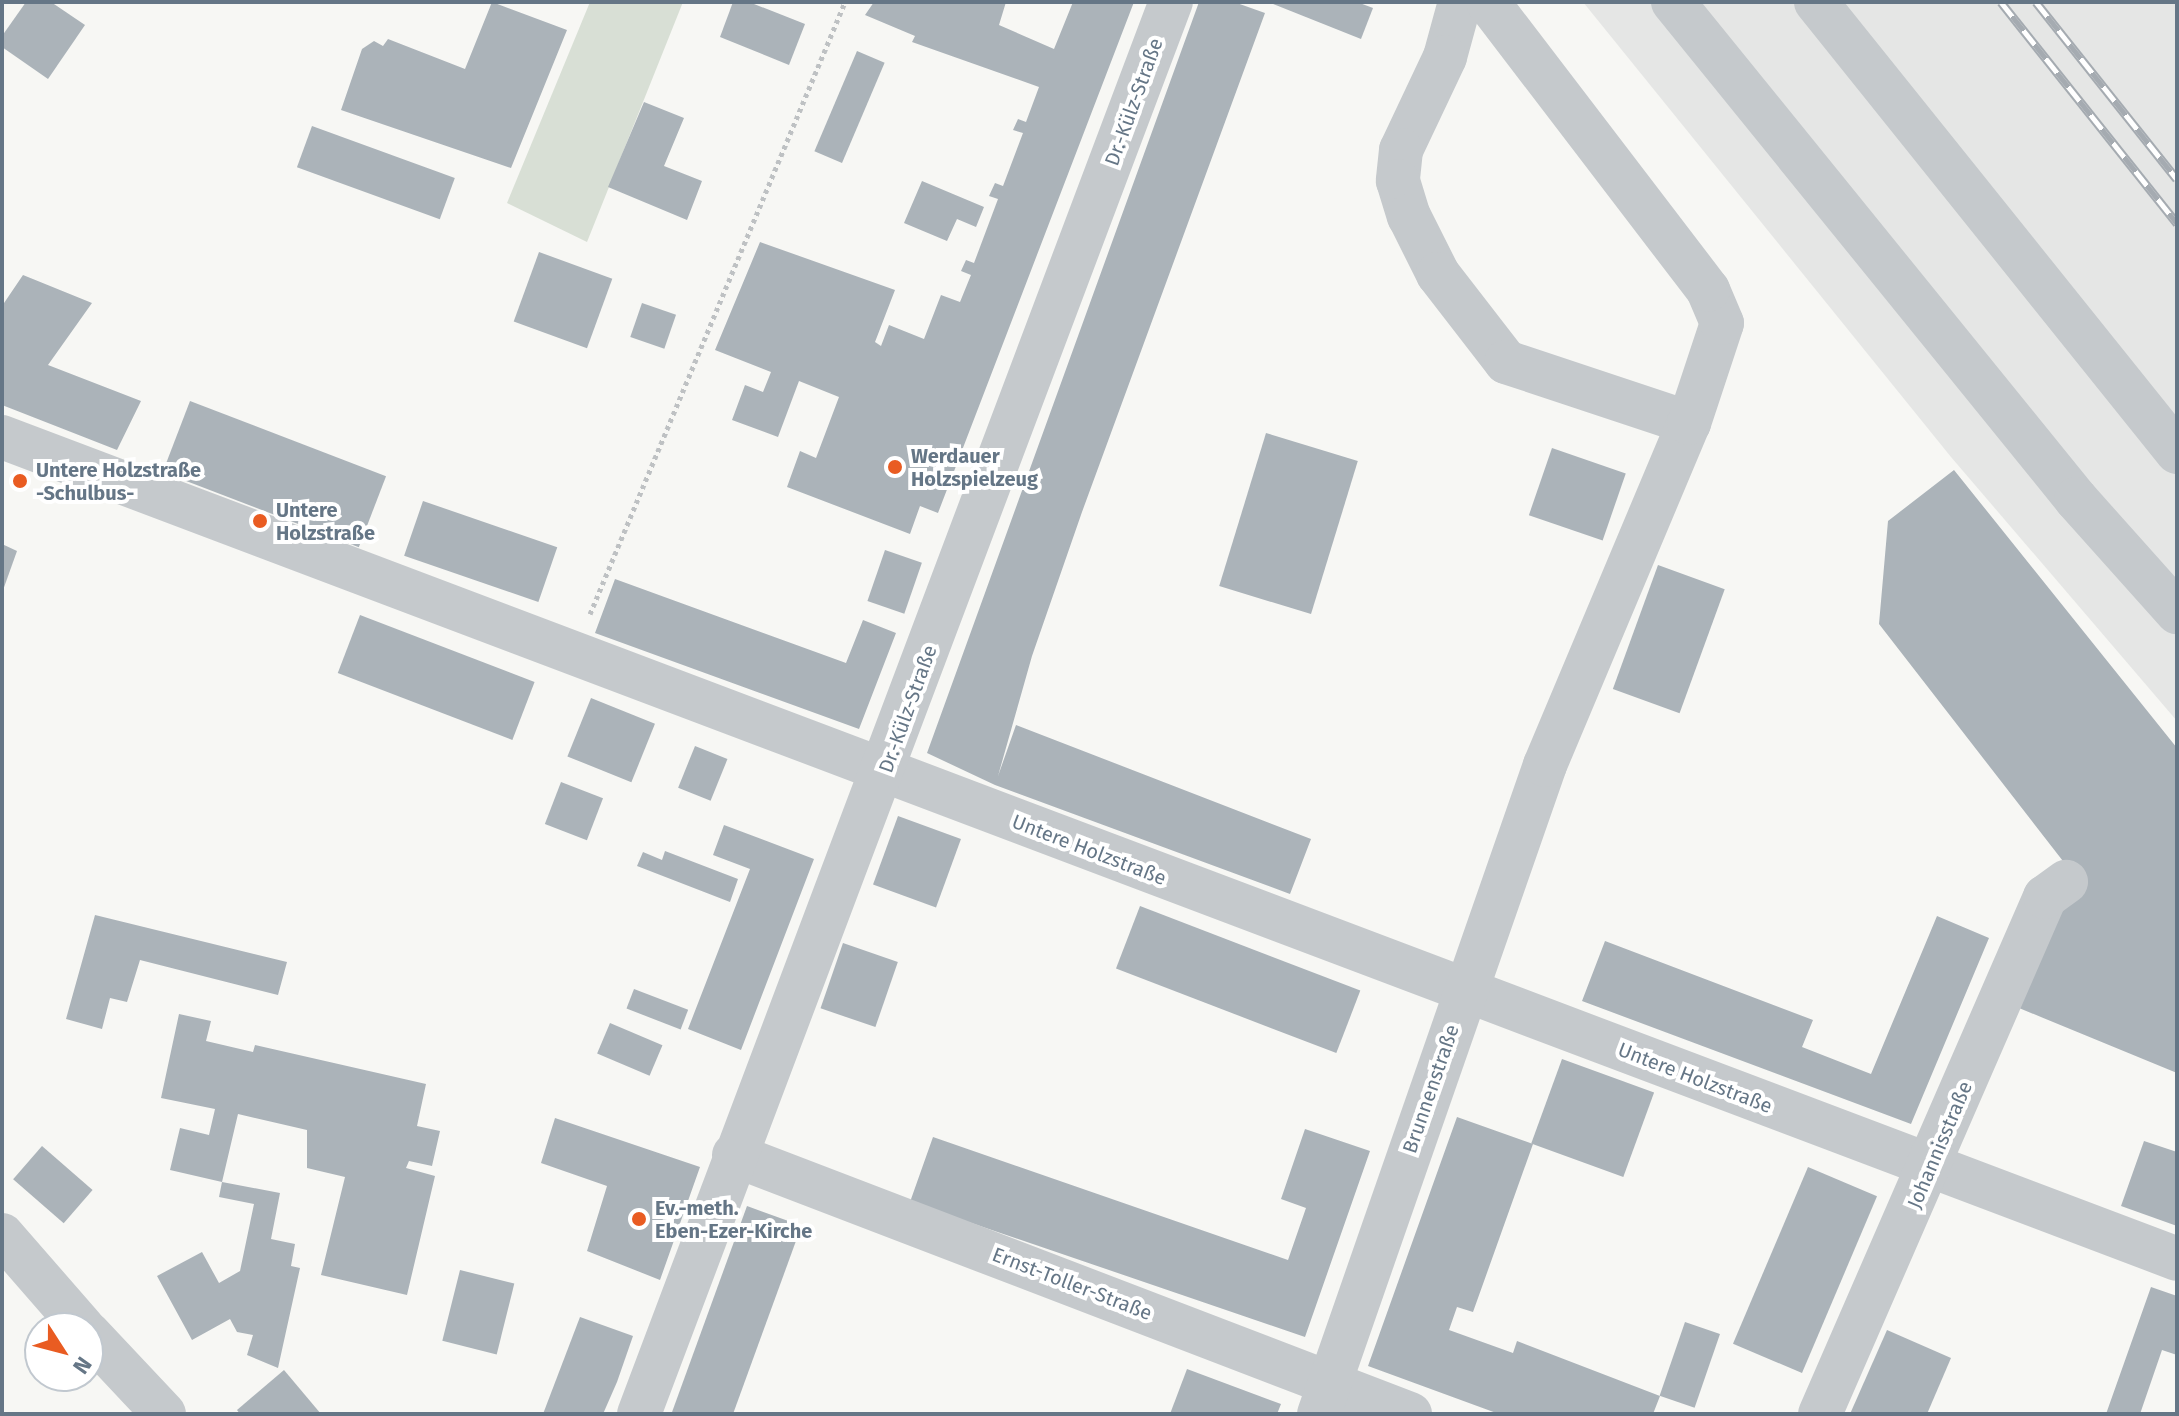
<!DOCTYPE html>
<html>
<head>
<meta charset="utf-8">
<style>
  body { margin:0 }
  #map { position:relative; width:2179px; height:1416px; overflow:hidden; background:#f7f7f4; font-family:"Fira Sans",sans-serif }
  div>[style] { position:absolute }
  .built>* { inset:0; background:#e5e6e5 }
  .green>* { inset:0; background:#d8dfd5 }
  .building>* { inset:0; background:#abb3b9; transform-origin:0 0 }
  .path>* { height:5px; margin-top:-2.5px; transform-origin:0; background:repeating-linear-gradient(90deg,#bec1c3 0 4px,transparent 0 8px) }
  .minor>* { height:44px; margin:-22px; padding:0 22px; transform-origin:22px; border-radius:22px; background:#c5c9cc }
  .rail>* { height:9px; margin-top:-4.5px; transform-origin:0; background:repeating-linear-gradient(90deg,#fff 0 18px,#a5abb1 0 36px); box-sizing:border-box; border-block:2px solid #a5abb1 }
  .dots>* { width:22px; height:22px; translate:-50% -50%; box-sizing:border-box; border:4px solid #fff; border-radius:50% }
  span { translate:-50% -50%; white-space:nowrap; text-align:center; line-height:1.15; -webkit-text-stroke:8px #fff; paint-order:stroke }
  .street-label { font-size:20px; color:#657686 }
  .poi-label { font-size:20px; color:#657686; font-weight:700 }
  .left { translate:0 -50%; text-align:left }
  .frame { position:absolute; inset:0; border:4px solid #657686; pointer-events:none }
  .north { position:absolute; left:24px; top:1312px; width:80px; height:80px; box-sizing:border-box; background:#fff; border:2px solid #c1c8cf; border-radius:50%; rotate:126deg; font-size:22px; font-weight:700; line-height:32px; text-align:center; color:#657686 }
  .north::after { content:''; display:block; margin:auto; width:28px; height:36px; background:#e95c22; clip-path:polygon(50% 0,100% 100%,50% 72%,0 100%) }
</style>
</head>
<body>
<div id="map">
  <div class="built">
    <i style="clip-path:polygon(1583px 2px,2177px 2px,2177px 721px,1951px 457px)"></i>
  </div>
  <div class="green">
    <i style="clip-path:polygon(590px 2px,683px 2px,587px 242px,507px 203px)"></i>
  </div>
  <div class="building">
    <i style="clip-path:polygon(26px 2px,51px 2px,85px 25px,48px 79px,2px 47px,2px 36px)"></i>
    <i style="clip-path:polygon(492px 2px,567px 30px,511px 168px,341px 110px,362px 49px,374px 41px,383px 46px,388px 39px,465px 69px)"></i>
    <i style="clip-path:polygon(733px 2px,749px 2px,805px 24px,789px 65px,720px 37px)"></i>
    <i style="clip-path:polygon(874px 2px,1006px 2px,999px 25px,1054px 49px,1073px 2px,1134px 2px,938px 513px,920px 506px,910px 534px,787px 487px,800px 451px,816px 458px,839px 397px,799px 381px,778px 437px,732px 420px,745px 385px,763px 392px,771px 372px,715px 350px,760px 242px,895px 290px,875px 342px,881px 346px,889px 325px,924px 339px,941px 295px,960px 302px,971px 275px,961px 271px,966px 260px,974px 263px,998px 199px,989px 196px,995px 183px,1003px 186px,1023px 133px,1013px 130px,1018px 119px,1026px 122px,1039px 87px,912px 42px,915px 36px,865px 15px)"></i>
    <i style="clip-path:polygon(1199px 2px,1234px 2px,1265px 13px,1082px 512px,1032px 656px,998px 776px,1016px 725px,1311px 839px,1290px 894px,995px 785px,927px 753px)"></i>
    <i style="clip-path:polygon(1268px 2px,1357px 2px,1373px 8px,1361px 39px)"></i>
    <i style="left:857px;top:51px;width:30px;height:109px;rotate:23deg"></i>
    <i style="clip-path:polygon(644px 102px,684px 118px,664px 166px,702px 181px,687px 220px,608px 187px)"></i>
    <i style="left:312px;top:126px;width:152px;height:44px;rotate:20deg"></i>
    <i style="clip-path:polygon(922px 181px,984px 207px,976px 227px,957px 219px,947px 241px,904px 223px)"></i>
    <i style="left:539px;top:252px;width:78px;height:74px;rotate:20deg"></i>
    <i style="clip-path:polygon(23px 275px,92px 303px,48px 365px,141px 401px,117px 450px,2px 405px,2px 306px)"></i>
    <i style="left:642px;top:303px;width:36px;height:36px;rotate:19deg"></i>
    <i style="left:190px;top:401px;width:210px;height:76px;rotate:21deg"></i>
    <i style="left:1266px;top:433px;width:96px;height:160px;rotate:17deg"></i>
    <i style="left:1552px;top:448px;width:78px;height:71px;rotate:19deg"></i>
    <i style="clip-path:polygon(1954px 470px,2177px 748px,2177px 1073px,2019px 1008px,2073px 874px,1879px 624px,1888px 521px)"></i>
    <i style="left:423px;top:501px;width:142px;height:58px;rotate:19deg"></i>
    <i style="clip-path:polygon(2px 544px,17px 551px,2px 593px)"></i>
    <i style="left:885px;top:550px;width:39px;height:54px;rotate:19deg"></i>
    <i style="left:1658px;top:565px;width:71px;height:132px;rotate:20deg"></i>
    <i style="clip-path:polygon(615px 579px,846px 663px,863px 620px,896px 633px,859px 729px,595px 633px)"></i>
    <i style="left:360px;top:615px;width:187px;height:62px;rotate:21deg"></i>
    <i style="left:591px;top:698px;width:69px;height:63px;rotate:22deg"></i>
    <i style="left:695px;top:746px;width:35px;height:45px;rotate:22deg"></i>
    <i style="left:561px;top:782px;width:45px;height:45px;rotate:21deg"></i>
    <i style="left:898px;top:816px;width:67px;height:73px;rotate:20deg"></i>
    <i style="clip-path:polygon(724px 825px,814px 859px,741px 1050px,688px 1029px,750px 869px,713px 855px)"></i>
    <i style="clip-path:polygon(665px 851px,738px 879px,730px 902px,637px 866px,643px 852px,662px 860px)"></i>
    <i style="left:1140px;top:906px;width:236px;height:67px;rotate:21deg"></i>
    <i style="clip-path:polygon(95px 915px,287px 962px,278px 995px,140px 960px,127px 1002px,110px 998px,102px 1029px,66px 1019px)"></i>
    <i style="clip-path:polygon(1937px 916px,1989px 938px,1911px 1124px,1582px 1001px,1605px 941px,1813px 1020px,1802px 1047px,1871px 1074px)"></i>
    <i style="left:843px;top:943px;width:58px;height:69px;rotate:19deg"></i>
    <i style="left:634px;top:989px;width:58px;height:21px;rotate:21deg"></i>
    <i style="clip-path:polygon(179px 1014px,211px 1021px,206px 1041px,253px 1052px,255px 1045px,426px 1084px,417px 1126px,440px 1131px,432px 1166px,409px 1161px,406px 1168px,435px 1176px,407px 1295px,321px 1275px,345px 1177px,307px 1168px,307px 1130px,238px 1114px,222px 1182px,170px 1170px,180px 1128px,209px 1135px,215px 1109px,161px 1098px)"></i>
    <i style="left:610px;top:1023px;width:57px;height:33px;rotate:23deg"></i>
    <i style="left:1562px;top:1059px;width:98px;height:90px;rotate:20deg"></i>
    <i style="clip-path:polygon(1457px 1117px,1533px 1144px,1473px 1312px,1457px 1307px,1449px 1330px,1513px 1353px,1517px 1341px,1660px 1396px,1653px 1414px,1499px 1414px,1368px 1366px)"></i>
    <i style="clip-path:polygon(555px 1118px,700px 1167px,660px 1280px,587px 1251px,607px 1186px,541px 1163px)"></i>
    <i style="clip-path:polygon(1305px 1129px,1370px 1151px,1305px 1337px,910px 1202px,933px 1137px,1288px 1260px,1306px 1208px,1281px 1199px)"></i>
    <i style="clip-path:polygon(2144px 1141px,2177px 1152px,2177px 1226px,2121px 1206px)"></i>
    <i style="left:42px;top:1146px;width:67px;height:44px;rotate:41deg"></i>
    <i style="left:1808px;top:1167px;width:75px;height:192px;rotate:23deg"></i>
    <i style="clip-path:polygon(222px 1182px,280px 1193px,271px 1239px,295px 1244px,291px 1266px,300px 1268px,278px 1368px,247px 1355px,253px 1335px,237px 1332px,230px 1319px,192px 1340px,157px 1276px,202px 1252px,219px 1283px,240px 1271px,254px 1204px,219px 1197px)"></i>
    <i style="left:747px;top:1206px;width:58px;height:221px;rotate:20deg"></i>
    <i style="left:460px;top:1270px;width:56px;height:73px;rotate:14deg"></i>
    <i style="clip-path:polygon(2151px 1287px,2177px 1296px,2177px 1355px,2162px 1350px,2140px 1414px,2106px 1414px)"></i>
    <i style="clip-path:polygon(580px 1317px,633px 1336px,617px 1382px,603px 1414px,543px 1414px)"></i>
    <i style="left:1685px;top:1322px;width:37px;height:78px;rotate:19deg"></i>
    <i style="clip-path:polygon(1887px 1330px,1951px 1358px,1927px 1414px,1850px 1414px)"></i>
    <i style="clip-path:polygon(1187px 1369px,1281px 1404px,1277px 1414px,1170px 1414px)"></i>
    <i style="clip-path:polygon(284px 1370px,321px 1414px,240px 1414px,237px 1410px)"></i>
  </div>
  <div class="path">
    <i style="left:590px;top:614px;width:663px;rotate:-67.38deg"></i>
  </div>
  <div class="minor">
    <i style="left:1460px;top:2px;width:57px;rotate:105.3deg"></i>
    <i style="left:1445px;top:57px;width:103px;rotate:115.3deg"></i>
    <i style="left:1401px;top:150px;width:31px;rotate:96deg"></i>
    <i style="left:1398px;top:181px;width:37px;rotate:73deg"></i>
    <i style="left:1409px;top:216px;width:65px;rotate:63.4deg"></i>
    <i style="left:1438px;top:274px;width:111px;rotate:52.3deg"></i>
    <i style="left:1506px;top:362px;width:193px;rotate:18.4deg"></i>
    <i style="left:1673px;top:2px;width:640px;rotate:50.96deg"></i>
    <i style="left:2076px;top:499px;width:152px;rotate:48.2deg"></i>
    <i style="left:1816px;top:2px;width:577px;rotate:51.26deg"></i>
    <i style="left:2px;top:437px;width:2325px;rotate:20.7deg"></i>
    <i style="left:734px;top:1155px;width:724px;rotate:20.96deg"></i>
    <i style="left:2px;top:1235px;width:123px;rotate:48.9deg"></i>
    <i style="left:88px;top:1333px;width:111px;rotate:46.8deg"></i>
    <i style="left:639px;top:1414px;width:1509px;rotate:-69.36deg"></i>
    <i style="left:1319px;top:1414px;width:687px;rotate:-70.8deg"></i>
    <i style="left:1545px;top:765px;width:371px;rotate:-67.2deg"></i>
    <i style="left:1689px;top:423px;width:105px;rotate:-71.7deg"></i>
    <i style="left:1722px;top:323px;width:36px;rotate:-113deg"></i>
    <i style="left:1708px;top:290px;width:362px;rotate:-127.4deg"></i>
    <i style="left:1820px;top:1414px;width:564px;rotate:-66.48deg"></i>
    <i style="left:2045px;top:897px;width:26px;rotate:-36deg"></i>
  </div>
  <div class="rail">
    <i style="left:2001px;top:2px;width:283px;rotate:51.5deg"></i>
    <i style="left:2036px;top:2px;width:226px;rotate:51.5deg"></i>
  </div>
  <div class="dots">
    <i style="left:895px;top:467px;background:#e95c22"></i>
    <i style="left:20px;top:481px;background:#e95c22"></i>
    <i style="left:260px;top:521px;background:#e95c22"></i>
    <i style="left:639px;top:1219px;background:#e95c22"></i>
  </div>
  <div class="street-label">
    <span style="left:1134px;top:102px;rotate:-70deg">Dr.-Külz-Straße</span>
    <span style="left:908px;top:709px;rotate:-70deg">Dr.-Külz-Straße</span>
    <span style="left:1089px;top:850px;rotate:21deg">Untere Holzstraße</span>
    <span style="left:1695px;top:1078px;rotate:21deg">Untere Holzstraße</span>
    <span style="left:1431px;top:1089px;rotate:-71deg">Brunnenstraße</span>
    <span style="left:1940px;top:1145px;rotate:-67deg">Johannisstraße</span>
    <span style="left:1072px;top:1284px;rotate:21deg">Ernst-Toller-Straße</span>
  </div>
  <div class="poi-label">
    <span class="left" style="left:911px;top:468px">Werdauer<br>Holzspielzeug</span>
    <span class="left" style="left:36px;top:482px">Untere Holzstraße<br>-Schulbus-</span>
    <span class="left" style="left:276px;top:522px">Untere<br>Holzstraße</span>
    <span class="left" style="left:655px;top:1220px">Ev.-meth.<br>Eben-Ezer-Kirche</span>
  </div>
  <div class="frame"></div>
  <div class="north">N</div>
</div>
</body>
</html>
